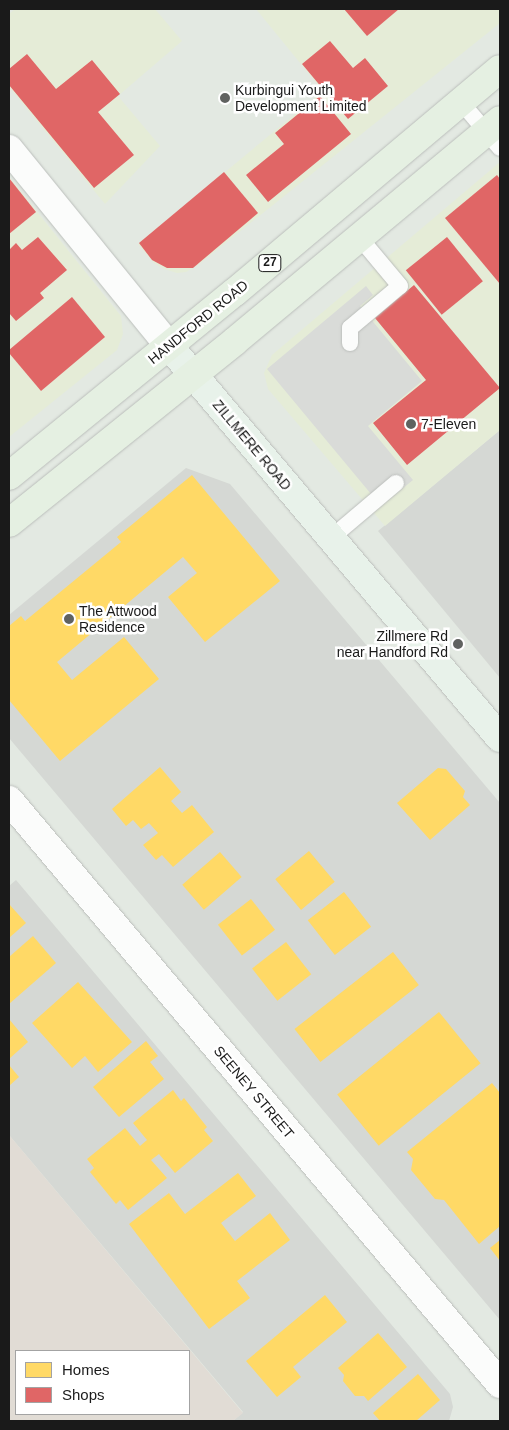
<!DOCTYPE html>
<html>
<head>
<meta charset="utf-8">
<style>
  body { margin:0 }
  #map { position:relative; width:509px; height:1430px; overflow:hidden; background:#e3e9e2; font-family:Arial,sans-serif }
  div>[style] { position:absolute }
  .residential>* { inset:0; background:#d5d8d4 }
  .commercial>* { inset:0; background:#e5ecd7 }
  .industrial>* { inset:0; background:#e1dcd5 }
  .parking>* { inset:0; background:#d9dbd8 }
  .homes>* { inset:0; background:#ffd966; transform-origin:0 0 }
  .shops>* { inset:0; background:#e06666; transform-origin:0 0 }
  .roads { filter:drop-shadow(0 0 1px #bbbebb) drop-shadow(0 0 1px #bbbebb) }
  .service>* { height:16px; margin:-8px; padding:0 8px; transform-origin:8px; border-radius:8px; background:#fbfcfb }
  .minor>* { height:28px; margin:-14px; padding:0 14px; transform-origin:14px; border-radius:14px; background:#fbfcfb }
  .secondary>* { height:28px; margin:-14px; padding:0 14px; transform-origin:14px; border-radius:14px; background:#e8f2ea }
  .primary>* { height:28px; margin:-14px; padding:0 14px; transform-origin:14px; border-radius:14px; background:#e5f0e2 }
  .dots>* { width:14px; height:14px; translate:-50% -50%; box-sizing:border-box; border:2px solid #fff; border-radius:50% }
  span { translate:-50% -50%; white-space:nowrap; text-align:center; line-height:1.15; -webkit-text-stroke:5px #fff; paint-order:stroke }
  .shield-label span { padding:1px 4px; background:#fff; border:1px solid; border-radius:4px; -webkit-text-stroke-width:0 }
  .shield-label { font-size:12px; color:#1a1a1a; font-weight:700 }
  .poi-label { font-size:14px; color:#1a1a1a }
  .left { translate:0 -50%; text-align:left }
  .right { translate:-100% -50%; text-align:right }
  .street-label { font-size:14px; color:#1a1a1a }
  .frame { position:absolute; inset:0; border:10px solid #1a1a1a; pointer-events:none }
  .legend { position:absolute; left:15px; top:1350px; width:175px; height:65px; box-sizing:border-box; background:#fff; border:1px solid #a3a3a3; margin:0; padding:6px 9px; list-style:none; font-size:15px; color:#1a1a1a }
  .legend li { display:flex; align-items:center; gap:10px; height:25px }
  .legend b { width:25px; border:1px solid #a3a3a3 }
</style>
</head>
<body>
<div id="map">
  <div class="residential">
    <i style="clip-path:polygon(500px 430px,500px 678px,378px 531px)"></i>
    <i style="clip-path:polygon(186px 468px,230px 484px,500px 803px,500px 1320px,9px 738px,9px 615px)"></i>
    <i style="clip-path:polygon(16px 880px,450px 1394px,453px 1407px,449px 1421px,233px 1421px,243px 1412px,9px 1135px,9px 886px)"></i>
  </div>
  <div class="commercial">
    <i style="clip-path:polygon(15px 9px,155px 9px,182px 41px,118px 96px,160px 146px,105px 204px,9px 87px,9px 14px)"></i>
    <i style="clip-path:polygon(256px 9px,500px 9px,500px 23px,198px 265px,186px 272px,177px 273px,164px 269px,154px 263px,138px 244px,323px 91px)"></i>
    <i style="clip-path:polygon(500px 162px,500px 430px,385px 526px,268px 389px,264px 373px,272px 355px)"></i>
    <i style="clip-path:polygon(9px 177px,121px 316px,123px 334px,117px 350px,9px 437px)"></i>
  </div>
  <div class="industrial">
    <i style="clip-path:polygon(evenodd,9px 1135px,243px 1413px,233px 1421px,9px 1421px,9px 1135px,16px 1351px,189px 1351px,189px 1414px,16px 1414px,16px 1351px)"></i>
  </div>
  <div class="parking">
    <i style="clip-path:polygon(366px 286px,373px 295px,360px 306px,422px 381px,368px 426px,413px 480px,381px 506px,267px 369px)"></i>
  </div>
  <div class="homes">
    <i style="clip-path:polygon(192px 475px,280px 581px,205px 642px,168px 597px,197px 573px,183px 557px,57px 662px,72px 680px,124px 637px,159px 679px,60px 761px,9px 700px,9px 626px,21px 616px,25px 621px,121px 542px,117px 537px)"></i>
    <i style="clip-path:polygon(160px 767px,181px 792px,171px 801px,182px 813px,192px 805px,214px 832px,173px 867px,162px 855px,156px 860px,143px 845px,158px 833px,149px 823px,141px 829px,133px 820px,126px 826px,112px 809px)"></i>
    <i style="clip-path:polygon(438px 768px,446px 769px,465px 791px,463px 797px,470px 805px,430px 840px,397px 803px)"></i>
    <i style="left:309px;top:851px;width:40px;height:44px;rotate:50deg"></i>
    <i style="left:220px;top:852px;width:33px;height:50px;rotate:49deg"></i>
    <i style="left:344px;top:892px;width:44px;height:46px;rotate:52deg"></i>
    <i style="left:251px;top:899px;width:39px;height:42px;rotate:52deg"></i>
    <i style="clip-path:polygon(9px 904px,26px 923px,9px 938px)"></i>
    <i style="clip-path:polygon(33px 936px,56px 963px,9px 1004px,9px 957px)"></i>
    <i style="left:286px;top:942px;width:41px;height:43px;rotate:52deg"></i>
    <i style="left:393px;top:952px;width:42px;height:125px;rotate:52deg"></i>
    <i style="clip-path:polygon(78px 982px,132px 1042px,98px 1072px,85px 1056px,72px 1068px,32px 1023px)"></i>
    <i style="left:439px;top:1012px;width:66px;height:131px;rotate:51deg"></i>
    <i style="clip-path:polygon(9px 1019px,28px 1042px,9px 1059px)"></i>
    <i style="clip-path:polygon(146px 1041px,158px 1056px,150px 1062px,164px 1079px,119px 1117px,93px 1087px)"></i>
    <i style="clip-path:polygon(9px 1065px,19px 1077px,9px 1086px)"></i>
    <i style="clip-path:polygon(492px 1083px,500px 1093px,500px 1226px,479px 1244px,444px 1200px,435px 1199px,411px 1170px,413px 1159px,407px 1152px)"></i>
    <i style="clip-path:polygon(173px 1090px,181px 1101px,184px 1098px,207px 1127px,204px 1130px,213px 1141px,175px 1173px,159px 1154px,151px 1160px,167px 1178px,128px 1210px,120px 1200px,116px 1204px,90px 1172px,94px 1168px,87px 1159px,125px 1128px,140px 1146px,147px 1140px,133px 1123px)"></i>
    <i style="clip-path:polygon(238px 1173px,256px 1196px,221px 1223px,235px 1241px,270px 1213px,290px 1240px,237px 1281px,250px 1298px,209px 1329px,129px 1224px,169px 1193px,185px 1214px)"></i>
    <i style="clip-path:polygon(500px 1240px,500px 1261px,490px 1248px)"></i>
    <i style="clip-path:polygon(325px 1295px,347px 1322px,293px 1367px,301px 1377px,277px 1397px,246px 1361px)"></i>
    <i style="clip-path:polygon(378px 1333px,407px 1367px,368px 1401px,364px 1396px,355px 1396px,343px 1381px,344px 1375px,338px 1368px)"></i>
    <i style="clip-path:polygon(418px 1374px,440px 1400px,416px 1421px,380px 1421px,373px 1413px)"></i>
  </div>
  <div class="shops">
    <i style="clip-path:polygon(344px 9px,399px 9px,367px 36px)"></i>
    <i style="clip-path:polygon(330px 41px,353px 68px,365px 58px,388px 86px,348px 119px,302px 64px)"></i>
    <i style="clip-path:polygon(27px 54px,56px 89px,92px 60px,120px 94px,98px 112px,134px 155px,94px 188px,9px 85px,9px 69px)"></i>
    <i style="clip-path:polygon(320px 96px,351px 134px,268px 202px,246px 175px,284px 144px,275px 133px)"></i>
    <i style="clip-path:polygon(224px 172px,258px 213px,193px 268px,167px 268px,152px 260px,139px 243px)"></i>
    <i style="clip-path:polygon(497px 175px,500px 179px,500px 284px,445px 218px)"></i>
    <i style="clip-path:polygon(9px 178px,36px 212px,9px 234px)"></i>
    <i style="clip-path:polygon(38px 237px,67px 270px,40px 293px,44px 298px,16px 321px,9px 313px,9px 250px,16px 243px,22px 250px)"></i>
    <i style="left:447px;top:237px;width:57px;height:53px;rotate:51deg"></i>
    <i style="clip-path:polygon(414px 285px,500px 388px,407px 465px,373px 423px,426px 380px,375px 318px)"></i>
    <i style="clip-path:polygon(72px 297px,105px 337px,41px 391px,9px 353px,9px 350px)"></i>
  </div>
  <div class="roads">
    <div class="service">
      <i style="left:461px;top:102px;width:60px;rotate:49.7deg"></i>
      <i style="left:350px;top:343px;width:15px;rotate:-90deg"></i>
      <i style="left:350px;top:328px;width:65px;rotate:-40deg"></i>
      <i style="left:400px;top:286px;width:64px;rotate:-129.9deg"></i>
      <i style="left:331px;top:538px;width:85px;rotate:-40.2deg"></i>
    </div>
    <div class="minor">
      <i style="left:9px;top:149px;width:254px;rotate:50.9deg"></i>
      <i style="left:9px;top:800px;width:763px;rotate:49.94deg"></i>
    </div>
    <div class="secondary">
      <i style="left:169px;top:346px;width:513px;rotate:49.82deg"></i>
    </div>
    <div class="primary">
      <i style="left:9px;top:476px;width:291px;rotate:-39.2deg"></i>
      <i style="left:235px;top:292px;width:346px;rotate:-40.1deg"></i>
      <i style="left:9px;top:523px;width:290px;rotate:-38.8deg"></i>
      <i style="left:235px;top:341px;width:345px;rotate:-39.8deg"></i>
    </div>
  </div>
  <div class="dots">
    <i style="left:225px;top:98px;background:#606260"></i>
    <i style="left:411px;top:424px;background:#606260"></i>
    <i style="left:69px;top:619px;background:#606260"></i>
    <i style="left:458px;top:644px;background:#606260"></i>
  </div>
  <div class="shield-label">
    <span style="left:270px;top:263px">27</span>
  </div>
  <div class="poi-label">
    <span class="left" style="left:235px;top:98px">Kurbingui Youth<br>Development Limited</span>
    <span class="left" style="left:421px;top:424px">7-Eleven</span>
    <span class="left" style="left:79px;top:619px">The Attwood<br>Residence</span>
    <span class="right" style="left:448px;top:644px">Zillmere Rd<br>near Handford Rd</span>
  </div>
  <div class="street-label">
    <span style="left:198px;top:322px;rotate:-39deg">HANDFORD ROAD</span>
    <span style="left:252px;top:445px;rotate:50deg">ZILLMERE ROAD</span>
    <span style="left:254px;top:1092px;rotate:50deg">SEENEY STREET</span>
  </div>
  <div class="frame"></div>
  <ul class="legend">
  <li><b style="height:14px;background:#ffd966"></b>Homes</li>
  <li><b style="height:14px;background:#e06666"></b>Shops</li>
  </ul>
</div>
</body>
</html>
